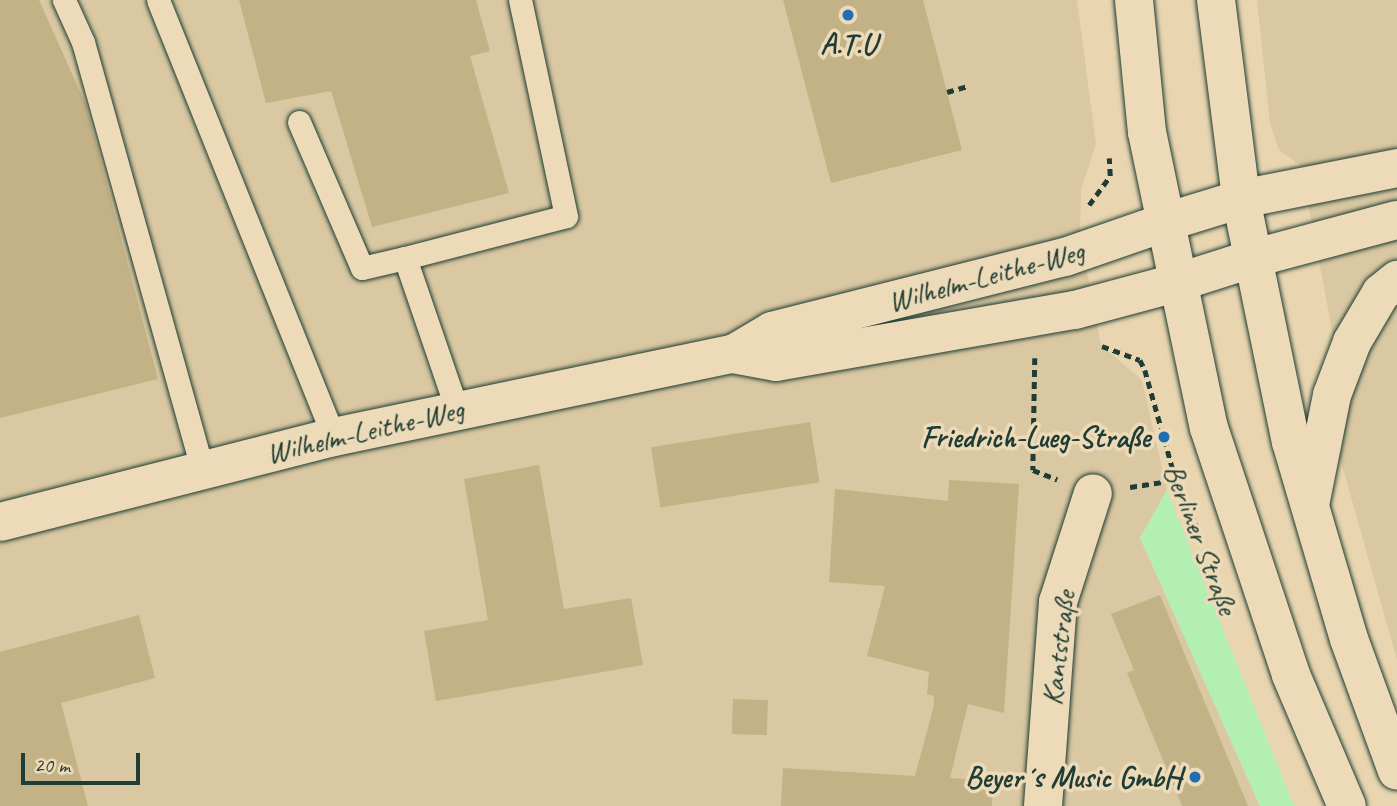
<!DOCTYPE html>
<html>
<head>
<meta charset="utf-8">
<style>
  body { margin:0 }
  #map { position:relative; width:1397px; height:806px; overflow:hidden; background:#e9d6b1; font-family:Caveat,sans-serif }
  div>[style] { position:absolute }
  .built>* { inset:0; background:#d9c8a2 }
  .green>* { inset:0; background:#b3eeb3 }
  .building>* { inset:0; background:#c2b286; transform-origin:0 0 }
  .path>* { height:4.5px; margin-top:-2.25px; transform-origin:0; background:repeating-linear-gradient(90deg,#1f3d34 0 7px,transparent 0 12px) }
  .roads { filter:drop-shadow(0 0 2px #1f3d34) drop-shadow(0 0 2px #1f3d34) }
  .lane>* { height:23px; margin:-11.5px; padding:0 11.5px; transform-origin:11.5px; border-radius:11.5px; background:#ecdab8 }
  .street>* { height:38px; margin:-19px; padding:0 19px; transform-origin:19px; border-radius:19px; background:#ecdab8 }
  .primary>* { height:38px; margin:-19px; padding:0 19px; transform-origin:19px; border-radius:19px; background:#ecdab8 }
  .dots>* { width:19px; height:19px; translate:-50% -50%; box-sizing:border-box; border:4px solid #ecdab8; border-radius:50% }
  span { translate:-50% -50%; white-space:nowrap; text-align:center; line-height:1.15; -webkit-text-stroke:7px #ecdab8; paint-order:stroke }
  .poi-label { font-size:30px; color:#1f3d34; font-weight:700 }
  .right { translate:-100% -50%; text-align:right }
  .street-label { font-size:30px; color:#1f3d34 }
  .scale { position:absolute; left:21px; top:753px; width:119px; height:32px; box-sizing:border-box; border:4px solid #1f3d34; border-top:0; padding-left:9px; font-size:21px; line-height:24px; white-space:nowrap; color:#1f3d34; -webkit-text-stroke:5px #ecdab8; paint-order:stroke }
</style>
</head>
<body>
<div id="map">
  <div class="built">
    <i style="clip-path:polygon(0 0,1077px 0,1096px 144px,1081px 190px,1080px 235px,1101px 345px,1142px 380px,1167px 490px,1140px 538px,1260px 806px,0 806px)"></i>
    <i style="clip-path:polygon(1257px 0,1397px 0,1397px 660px,1340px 458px,1346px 404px,1301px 166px,1279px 150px,1270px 124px)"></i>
  </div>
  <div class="green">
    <i style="clip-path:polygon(1167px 490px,1292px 801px,1295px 806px,1260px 806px,1140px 538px)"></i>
  </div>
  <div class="building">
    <i style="clip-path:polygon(0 0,39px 0,86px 105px,158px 379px,0 418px)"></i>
    <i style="clip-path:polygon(239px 0,476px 0,490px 51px,470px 56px,509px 193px,372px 227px,331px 91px,266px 103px)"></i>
    <i style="clip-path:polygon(783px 0,923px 0,962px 150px,831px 183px)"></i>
    <i style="left:810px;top:422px;width:61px;height:161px;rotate:81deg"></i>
    <i style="clip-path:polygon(539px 465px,564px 609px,631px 598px,643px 665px,436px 701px,424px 631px,488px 620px,464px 479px)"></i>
    <i style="clip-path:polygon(949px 480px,1019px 484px,1004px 713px,968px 704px,950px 778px,993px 781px,992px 806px,781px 806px,783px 768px,915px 776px,934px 705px,934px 696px,927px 694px,929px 672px,867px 656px,885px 586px,829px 582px,835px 489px,948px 501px)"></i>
    <i style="clip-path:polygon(1160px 595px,1248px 806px,1182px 806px,1127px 673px,1134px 670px,1111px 614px)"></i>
    <i style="clip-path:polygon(139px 615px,155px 678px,61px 703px,88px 806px,0 806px,0 652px)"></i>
    <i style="left:733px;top:699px;width:35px;height:35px;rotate:2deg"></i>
  </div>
  <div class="path">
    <i style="left:947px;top:92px;width:22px;rotate:-16deg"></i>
    <i style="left:1089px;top:205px;width:36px;rotate:-54deg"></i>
    <i style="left:1110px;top:176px;width:18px;rotate:-93deg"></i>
    <i style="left:1102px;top:346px;width:40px;rotate:20.2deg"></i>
    <i style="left:1140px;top:360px;width:11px;rotate:63deg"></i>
    <i style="left:1145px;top:370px;width:114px;rotate:74.3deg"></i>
    <i style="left:1176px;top:480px;width:51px;rotate:65.9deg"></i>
    <i style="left:1035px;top:358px;width:112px;rotate:91deg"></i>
    <i style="left:1033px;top:470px;width:26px;rotate:21deg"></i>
    <i style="left:1130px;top:487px;width:47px;rotate:-8.7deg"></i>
  </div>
  <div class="roads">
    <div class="lane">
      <i style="left:64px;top:0;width:46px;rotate:65.7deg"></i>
      <i style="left:83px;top:42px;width:443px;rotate:74.4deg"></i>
      <i style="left:158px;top:0;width:471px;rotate:68.1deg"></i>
      <i style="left:299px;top:122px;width:159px;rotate:66.7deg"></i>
      <i style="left:362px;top:268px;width:44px;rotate:-13.1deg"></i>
      <i style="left:405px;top:258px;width:161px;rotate:71.1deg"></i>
      <i style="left:405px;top:258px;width:166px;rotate:-14.6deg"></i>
      <i style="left:566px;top:216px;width:221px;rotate:-102deg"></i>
    </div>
    <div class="street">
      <i style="left:1241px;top:199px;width:159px;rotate:-11.2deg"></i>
      <i style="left:1251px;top:259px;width:151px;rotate:-15deg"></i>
      <i style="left:733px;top:354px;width:44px;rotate:10.5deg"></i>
      <i style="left:776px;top:362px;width:303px;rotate:-9.9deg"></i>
      <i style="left:1075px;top:310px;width:105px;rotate:-15deg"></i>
      <i style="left:1310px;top:505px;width:112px;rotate:-78.7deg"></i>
      <i style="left:1332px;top:395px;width:57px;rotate:-69.3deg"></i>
      <i style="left:1352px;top:342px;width:57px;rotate:-59.4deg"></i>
      <i style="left:1381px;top:293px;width:21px;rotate:-39deg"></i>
      <i style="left:0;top:522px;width:345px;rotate:-14.3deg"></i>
      <i style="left:334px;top:437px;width:408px;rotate:-11.8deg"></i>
      <i style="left:733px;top:354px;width:45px;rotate:-30.5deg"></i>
      <i style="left:772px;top:331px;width:302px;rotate:-14.2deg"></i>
      <i style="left:1065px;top:257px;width:107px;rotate:-19.1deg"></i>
      <i style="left:1043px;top:806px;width:205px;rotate:-85.8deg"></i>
      <i style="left:1058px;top:602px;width:114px;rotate:-72.2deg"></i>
    </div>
    <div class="primary">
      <i style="left:1134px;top:0;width:133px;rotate:84.4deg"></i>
      <i style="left:1147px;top:132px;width:302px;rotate:78.2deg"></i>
      <i style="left:1209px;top:428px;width:260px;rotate:71.6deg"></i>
      <i style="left:1291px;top:675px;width:142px;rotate:66.9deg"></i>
      <i style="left:1216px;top:0;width:201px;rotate:82.8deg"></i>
      <i style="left:1241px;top:199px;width:248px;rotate:78.4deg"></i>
      <i style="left:1291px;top:442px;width:205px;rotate:73.6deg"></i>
      <i style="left:1349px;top:639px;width:140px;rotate:70deg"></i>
      <i style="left:1166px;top:222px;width:78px;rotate:-17deg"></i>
      <i style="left:1176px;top:283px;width:79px;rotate:-17.7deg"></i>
    </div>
  </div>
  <div class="dots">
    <i style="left:848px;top:15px;background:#1f6fb2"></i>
    <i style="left:1164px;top:437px;background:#1f6fb2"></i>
    <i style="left:1195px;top:777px;background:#1f6fb2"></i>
  </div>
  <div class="poi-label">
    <span style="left:848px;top:44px">A.T.U</span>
    <span class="right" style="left:1150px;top:437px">Friedrich-Lueg-Straße</span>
    <span class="right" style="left:1181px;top:777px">Beyer´s Music GmbH</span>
  </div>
  <div class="street-label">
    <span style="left:986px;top:276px;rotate:-15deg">Wilhelm-Leithe-Weg</span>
    <span style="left:365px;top:431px;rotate:-13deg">Wilhelm-Leithe-Weg</span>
    <span style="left:1201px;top:539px;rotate:69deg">Berliner Straße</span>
    <span style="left:1058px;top:648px;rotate:-83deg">Kantstraße</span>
  </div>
  <div class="scale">20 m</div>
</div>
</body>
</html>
